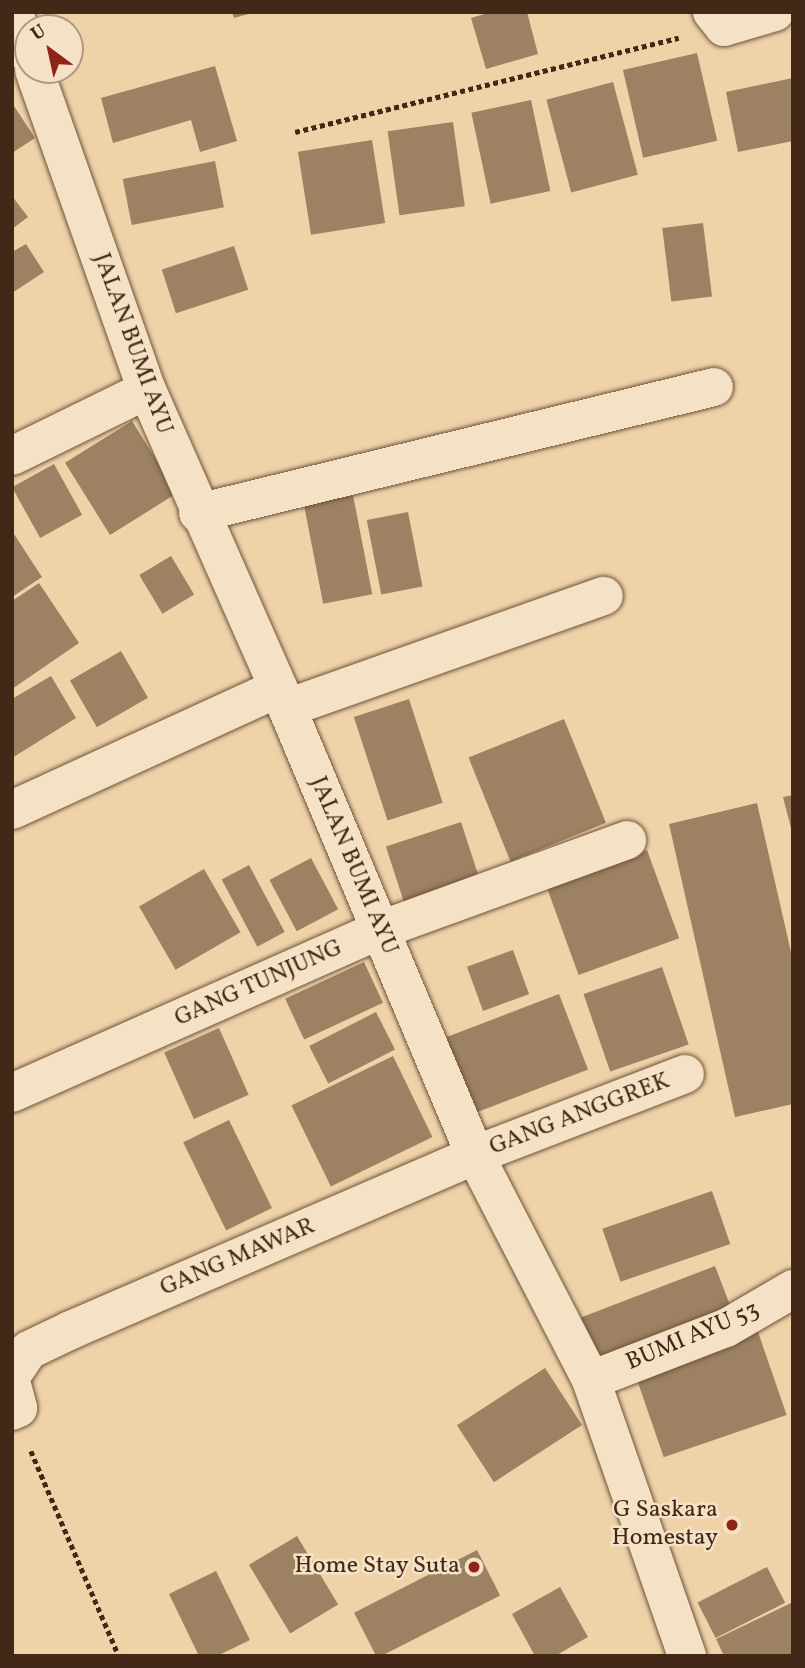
<!DOCTYPE html>
<html>
<head>
<meta charset="utf-8">
<style>
  body { margin:0 }
  #map { position:relative; width:805px; height:1668px; overflow:hidden; background:#efd3a8; font-family:Vollkorn,serif }
  div>[style] { position:absolute }
  .building>* { inset:0; background:#9c8162; transform-origin:0 0 }
  .path>* { height:4.5px; margin-top:-2.25px; transform-origin:0; background:repeating-linear-gradient(90deg,#432817 0 5px,transparent 0 8.5px) }
  .roads { filter:drop-shadow(0 0 2px #6e533b) drop-shadow(0 0 2px #6e533b) }
  .minor>* { height:38px; margin:-19px; padding:0 19px; transform-origin:19px; border-radius:19px; background:#f5e2c6 }
  .dots>* { width:19px; height:19px; translate:-50% -50%; box-sizing:border-box; border:4px solid #f5e2c6; border-radius:50% }
  span { translate:-50% -50%; white-space:nowrap; text-align:center; line-height:1.15; -webkit-text-stroke:5px #f5e2c6; paint-order:stroke }
  .street-label { font-size:24px; color:#432817 }
  .poi-label { font-size:24px; color:#432817 }
  .right { translate:-100% -50%; text-align:right }
  .frame { position:absolute; inset:0; border:14px solid #432817; pointer-events:none }
  .north { position:absolute; left:14px; top:14px; width:70px; height:70px; box-sizing:border-box; background:#f5e2c6; border:2px solid #ae9880; border-radius:50%; rotate:327deg; font-size:19px; font-weight:700; line-height:28px; text-align:center; color:#432817 }
  .north::after { content:''; display:block; margin:auto; width:24px; height:32px; background:#8f2418; clip-path:polygon(50% 0,100% 100%,50% 72%,0 100%) }
</style>
</head>
<body>
<div id="map">
  <div class="building">
    <i style="clip-path:polygon(232px 12px,252px 12px,252px 13px,234px 18px)"></i>
    <i style="clip-path:polygon(491px 12px,527px 12px,538px 54px,486px 69px,471px 18px)"></i>
    <i style="left:697px;top:53px;width:90px;height:76px;rotate:77deg"></i>
    <i style="clip-path:polygon(215px 66px,237px 141px,200px 152px,191px 120px,113px 143px,101px 98px)"></i>
    <i style="clip-path:polygon(793px 78px,793px 141px,738px 152px,726px 92px)"></i>
    <i style="left:613px;top:82px;width:96px;height:69px;rotate:75deg"></i>
    <i style="left:531px;top:100px;width:93px;height:61px;rotate:78deg"></i>
    <i style="clip-path:polygon(12px 103px,35px 138px,12px 153px)"></i>
    <i style="left:453px;top:122px;width:85px;height:66px;rotate:82deg"></i>
    <i style="left:372px;top:140px;width:84px;height:75px;rotate:81deg"></i>
    <i style="left:215px;top:161px;width:47px;height:94px;rotate:79deg"></i>
    <i style="clip-path:polygon(12px 196px,28px 217px,12px 229px)"></i>
    <i style="left:703px;top:223px;width:74px;height:41px;rotate:83deg"></i>
    <i style="clip-path:polygon(26px 244px,44px 272px,12px 293px,12px 252px)"></i>
    <i style="left:234px;top:246px;width:46px;height:76px;rotate:72deg"></i>
    <i style="left:132px;top:421px;width:85px;height:79px;rotate:58deg"></i>
    <i style="left:54px;top:464px;width:58px;height:48px;rotate:61deg"></i>
    <i style="left:353px;top:495px;width:101px;height:50px;rotate:79deg"></i>
    <i style="left:408px;top:512px;width:76px;height:42px;rotate:79deg"></i>
    <i style="clip-path:polygon(12px 531px,42px 577px,12px 597px)"></i>
    <i style="left:171px;top:556px;width:45px;height:37px;rotate:59deg"></i>
    <i style="clip-path:polygon(39px 583px,79px 643px,12px 689px,12px 601px)"></i>
    <i style="left:121px;top:651px;width:54px;height:59px;rotate:60deg"></i>
    <i style="clip-path:polygon(51px 676px,76px 718px,12px 758px,12px 699px)"></i>
    <i style="left:409px;top:699px;width:109px;height:58px;rotate:72deg"></i>
    <i style="left:564px;top:719px;width:112px;height:103px;rotate:68deg"></i>
    <i style="clip-path:polygon(793px 795px,793px 832px,792px 832px,783px 797px)"></i>
    <i style="clip-path:polygon(757px 803px,793px 961px,793px 1104px,735px 1117px,669px 824px)"></i>
    <i style="left:461px;top:822px;width:60px;height:79px;rotate:72deg"></i>
    <i style="left:647px;top:850px;width:94px;height:107px;rotate:70deg"></i>
    <i style="left:311px;top:858px;width:58px;height:47px;rotate:62deg"></i>
    <i style="left:249px;top:865px;width:76px;height:31px;rotate:62deg"></i>
    <i style="left:204px;top:869px;width:73px;height:75px;rotate:60deg"></i>
    <i style="left:513px;top:950px;width:47px;height:49px;rotate:70deg"></i>
    <i style="left:364px;top:962px;width:45px;height:87px;rotate:65deg"></i>
    <i style="left:662px;top:967px;width:82px;height:83px;rotate:71deg"></i>
    <i style="left:559px;top:994px;width:81px;height:123px;rotate:69deg"></i>
    <i style="left:376px;top:1012px;width:42px;height:75px;rotate:63deg"></i>
    <i style="left:219px;top:1028px;width:73px;height:60px;rotate:66deg"></i>
    <i style="left:393px;top:1056px;width:90px;height:113px;rotate:64deg"></i>
    <i style="left:229px;top:1120px;width:98px;height:51px;rotate:64deg"></i>
    <i style="left:712px;top:1191px;width:56px;height:116px;rotate:71deg"></i>
    <i style="left:715px;top:1266px;width:47px;height:145px;rotate:69deg"></i>
    <i style="left:757px;top:1329px;width:91px;height:130px;rotate:71deg"></i>
    <i style="left:545px;top:1368px;width:68px;height:105px;rotate:57deg"></i>
    <i style="left:297px;top:1536px;width:80px;height:56px;rotate:59deg"></i>
    <i style="left:477px;top:1550px;width:51px;height:138px;rotate:63deg"></i>
    <i style="left:767px;top:1567px;width:40px;height:78px;rotate:63deg"></i>
    <i style="clip-path:polygon(216px 1571px,250px 1640px,217px 1656px,199px 1656px,169px 1594px)"></i>
    <i style="clip-path:polygon(560px 1587px,588px 1637px,555px 1656px,535px 1656px,512px 1614px)"></i>
    <i style="clip-path:polygon(793px 1602px,793px 1656px,724px 1656px,716px 1639px)"></i>
  </div>
  <div class="path">
    <i style="left:295px;top:132px;width:395px;rotate:-13.8deg"></i>
    <i style="left:31px;top:1451px;width:223px;rotate:66.8deg"></i>
  </div>
  <div class="roads">
    <div class="minor">
      <i style="left:14px;top:12px;width:44px;rotate:71.6deg"></i>
      <i style="left:712px;top:12px;width:19px;rotate:51deg"></i>
      <i style="left:724px;top:27px;width:53px;rotate:-16.4deg"></i>
      <i style="left:34px;top:70px;width:339px;rotate:70.6deg"></i>
      <i style="left:147px;top:390px;width:347px;rotate:66.2deg"></i>
      <i style="left:287px;top:708px;width:485px;rotate:67.2deg"></i>
      <i style="left:475px;top:1155px;width:253px;rotate:62.7deg"></i>
      <i style="left:591px;top:1380px;width:292px;rotate:70.8deg"></i>
      <i style="left:12px;top:456px;width:150px;rotate:-26.1deg"></i>
      <i style="left:198px;top:513px;width:531px;rotate:-13.72deg"></i>
      <i style="left:287px;top:708px;width:336px;rotate:-19.5deg"></i>
      <i style="left:12px;top:810px;width:293px;rotate:-24.6deg"></i>
      <i style="left:12px;top:1093px;width:402px;rotate:-23.9deg"></i>
      <i style="left:380px;top:930px;width:263px;rotate:-20deg"></i>
      <i style="left:12px;top:1375px;width:30px;rotate:-56deg"></i>
      <i style="left:29px;top:1350px;width:47px;rotate:-25.5deg"></i>
      <i style="left:71px;top:1330px;width:440px;rotate:-23.4deg"></i>
      <i style="left:475px;top:1155px;width:225px;rotate:-21.1deg"></i>
      <i style="left:591px;top:1380px;width:145px;rotate:-21.1deg"></i>
      <i style="left:726px;top:1328px;width:78px;rotate:-30.2deg"></i>
      <i style="left:12px;top:1385px;width:24px;rotate:75deg"></i>
      <i style="left:18px;top:1408px;width:7px;rotate:153deg"></i>
    </div>
  </div>
  <div class="dots">
    <i style="left:732px;top:1525px;background:#8f2418"></i>
    <i style="left:474px;top:1567px;background:#8f2418"></i>
  </div>
  <div class="street-label">
    <span style="left:132px;top:344px;rotate:70deg">JALAN BUMI AYU</span>
    <span style="left:353px;top:866px;rotate:67deg">JALAN BUMI AYU</span>
    <span style="left:259px;top:984px;rotate:-24deg">GANG TUNJUNG</span>
    <span style="left:580px;top:1115px;rotate:-21deg">GANG ANGGREK</span>
    <span style="left:238px;top:1258px;rotate:-23deg">GANG MAWAR</span>
    <span style="left:693px;top:1337px;rotate:-23deg">BUMI AYU 53</span>
  </div>
  <div class="poi-label">
    <span class="right" style="left:718px;top:1525px">G Saskara<br>Homestay</span>
    <span class="right" style="left:460px;top:1567px">Home Stay Suta</span>
  </div>
  <div class="frame"></div>
  <div class="north">U</div>
</div>
</body>
</html>
